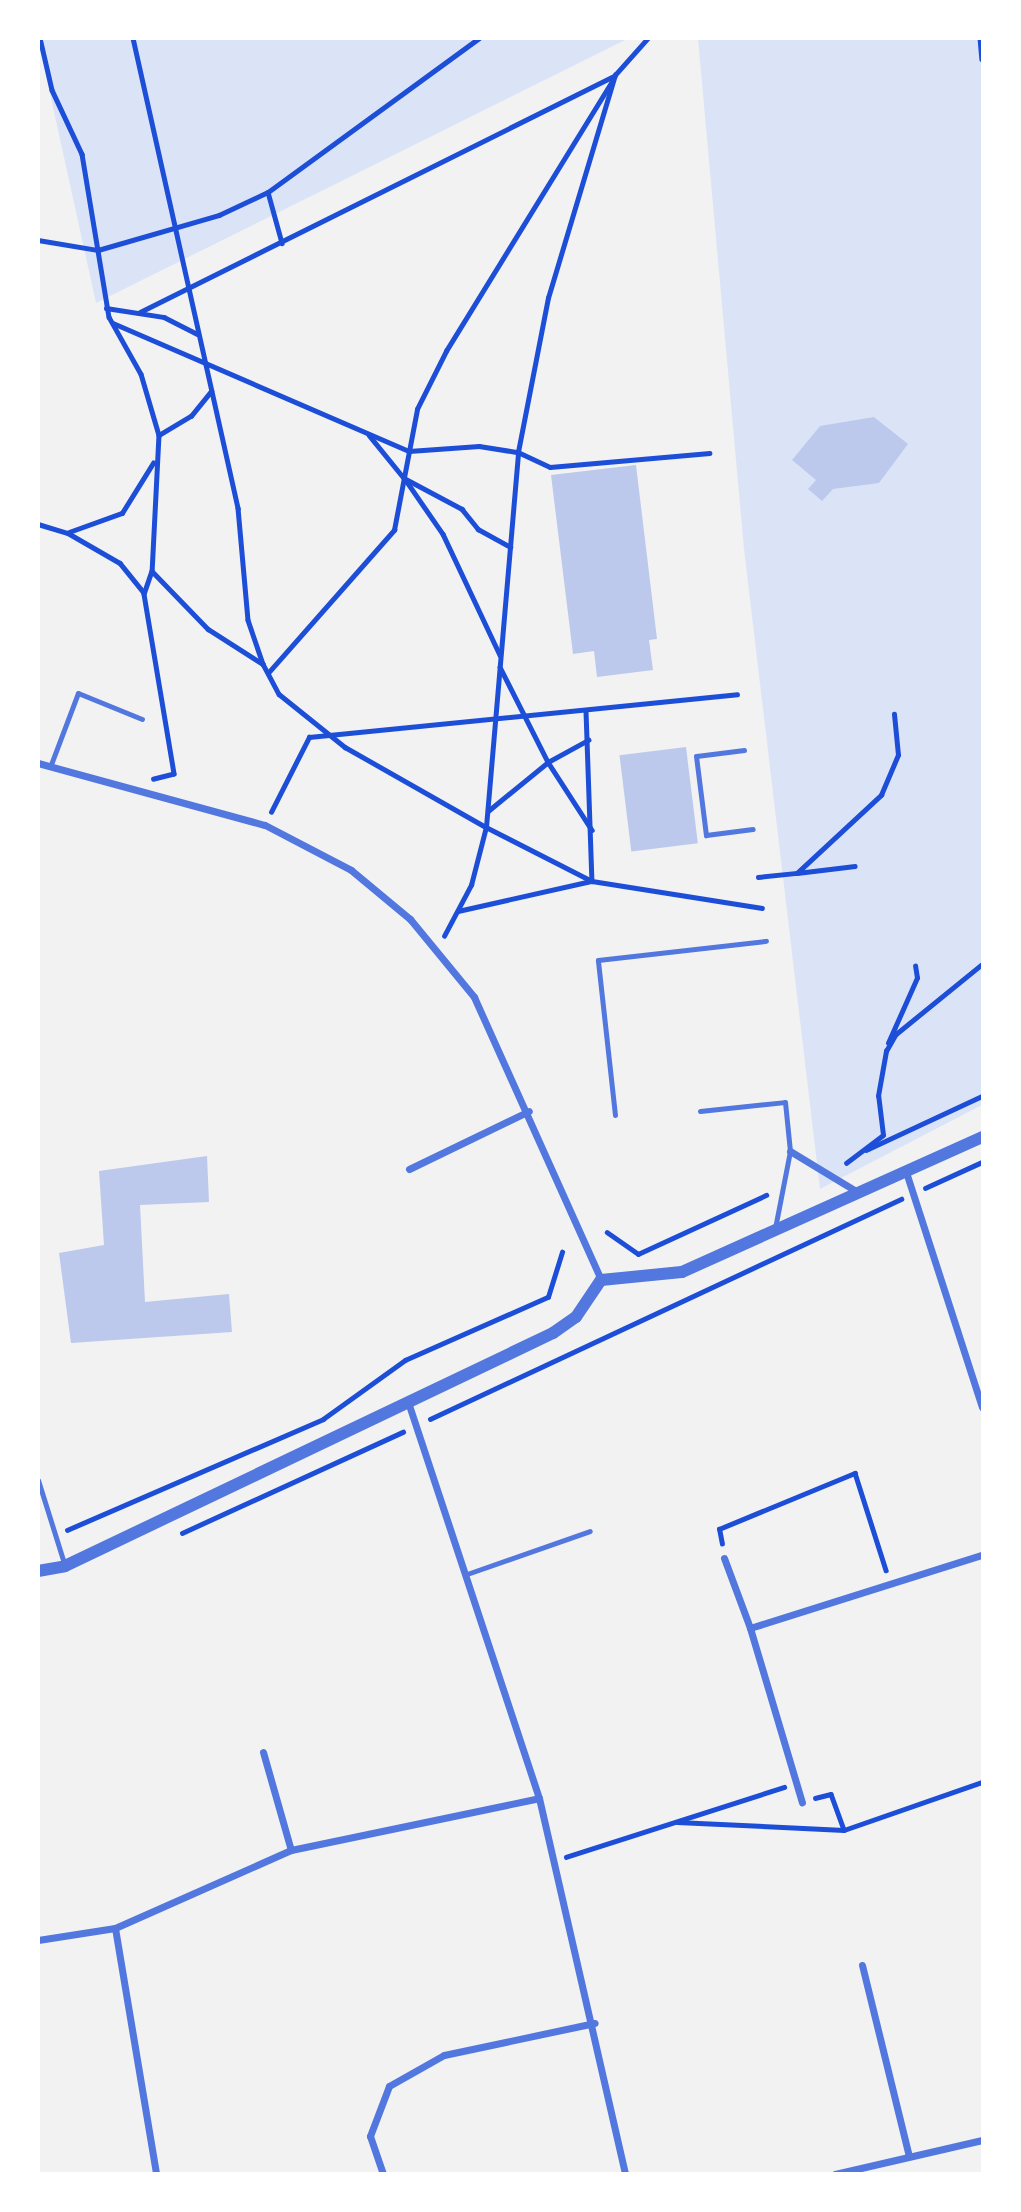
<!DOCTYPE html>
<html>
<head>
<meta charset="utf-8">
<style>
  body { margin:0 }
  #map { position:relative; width:1021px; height:2212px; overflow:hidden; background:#f2f2f2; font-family:Inter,sans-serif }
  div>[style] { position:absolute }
  .green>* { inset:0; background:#dbe4f7 }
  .building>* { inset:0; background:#bdc9ec; transform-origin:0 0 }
  .path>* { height:4.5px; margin:-2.25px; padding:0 2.25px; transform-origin:2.25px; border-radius:2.25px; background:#1d4ed8 }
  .service>* { height:5px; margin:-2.5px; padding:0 2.5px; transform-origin:2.5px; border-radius:2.5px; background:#5277de }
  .minor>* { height:7px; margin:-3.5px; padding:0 3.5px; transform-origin:3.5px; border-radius:3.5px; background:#5277de }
  .tertiary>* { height:12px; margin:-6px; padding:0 6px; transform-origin:6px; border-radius:6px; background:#5277de }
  span { translate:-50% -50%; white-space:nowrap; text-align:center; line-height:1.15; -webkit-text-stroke:7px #fff; paint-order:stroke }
  .frame { position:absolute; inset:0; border:40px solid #fff; pointer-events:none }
</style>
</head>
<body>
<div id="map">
  <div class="green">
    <i style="clip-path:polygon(38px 39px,627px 39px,96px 303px)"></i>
    <i style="clip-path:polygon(698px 39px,982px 39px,982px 1105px,820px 1189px,744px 549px)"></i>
  </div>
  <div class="building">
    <i style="clip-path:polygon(874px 417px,908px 444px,879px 483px,833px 489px,822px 501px,808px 489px,816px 480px,792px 460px,820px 426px)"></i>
    <i style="clip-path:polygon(636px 465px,657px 639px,649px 640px,653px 670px,597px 677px,594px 651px,573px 654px,551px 475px)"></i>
    <i style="left:686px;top:747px;width:97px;height:67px;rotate:83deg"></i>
    <i style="clip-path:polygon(207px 1156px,209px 1202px,140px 1205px,145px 1302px,229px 1294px,232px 1332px,71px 1343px,59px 1253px,104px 1245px,99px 1171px)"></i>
  </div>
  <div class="path">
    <i style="left:40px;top:38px;width:53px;rotate:77deg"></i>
    <i style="left:52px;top:90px;width:71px;rotate:64.9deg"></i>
    <i style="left:82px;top:154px;width:165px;rotate:80.6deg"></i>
    <i style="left:109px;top:317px;width:65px;rotate:60.7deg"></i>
    <i style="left:141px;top:374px;width:64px;rotate:73.6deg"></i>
    <i style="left:159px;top:435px;width:136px;rotate:92.9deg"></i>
    <i style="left:152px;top:571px;width:24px;rotate:109deg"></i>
    <i style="left:144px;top:594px;width:182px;rotate:80.5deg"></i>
    <i style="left:174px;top:774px;width:21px;rotate:166deg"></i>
    <i style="left:133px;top:38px;width:482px;rotate:77.4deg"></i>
    <i style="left:238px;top:508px;width:112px;rotate:84.9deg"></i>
    <i style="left:248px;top:620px;width:46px;rotate:71.2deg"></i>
    <i style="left:980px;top:38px;width:21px;rotate:85deg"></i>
    <i style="left:268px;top:192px;width:53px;rotate:74.6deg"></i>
    <i style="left:38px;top:240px;width:61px;rotate:9.5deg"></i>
    <i style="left:98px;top:250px;width:126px;rotate:-16.1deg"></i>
    <i style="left:219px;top:215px;width:54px;rotate:-25.1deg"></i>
    <i style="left:268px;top:192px;width:261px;rotate:-36.1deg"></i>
    <i style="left:106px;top:308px;width:59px;rotate:8.8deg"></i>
    <i style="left:164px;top:317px;width:37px;rotate:27deg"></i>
    <i style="left:140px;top:312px;width:530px;rotate:-26.47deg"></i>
    <i style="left:113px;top:323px;width:322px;rotate:23.4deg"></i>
    <i style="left:409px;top:451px;width:70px;rotate:-4.1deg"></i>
    <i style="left:479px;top:446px;width:39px;rotate:9deg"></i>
    <i style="left:518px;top:452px;width:35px;rotate:25deg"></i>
    <i style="left:550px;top:467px;width:160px;rotate:-5deg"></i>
    <i style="left:159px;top:435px;width:37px;rotate:-31deg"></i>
    <i style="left:191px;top:416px;width:32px;rotate:-51deg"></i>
    <i style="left:369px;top:435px;width:55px;rotate:50.9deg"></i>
    <i style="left:404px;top:478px;width:66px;rotate:28.1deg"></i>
    <i style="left:462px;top:509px;width:26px;rotate:51deg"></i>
    <i style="left:478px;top:529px;width:37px;rotate:29deg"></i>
    <i style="left:405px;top:479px;width:67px;rotate:55.4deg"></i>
    <i style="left:443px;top:534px;width:134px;rotate:64.8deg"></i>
    <i style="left:38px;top:524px;width:31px;rotate:17deg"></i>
    <i style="left:68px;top:533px;width:60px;rotate:30deg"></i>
    <i style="left:120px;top:563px;width:38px;rotate:51deg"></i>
    <i style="left:69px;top:532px;width:56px;rotate:-19.7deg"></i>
    <i style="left:122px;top:513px;width:59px;rotate:-58.2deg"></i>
    <i style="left:152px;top:571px;width:81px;rotate:46deg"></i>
    <i style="left:208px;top:629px;width:65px;rotate:32.5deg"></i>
    <i style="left:263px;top:664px;width:34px;rotate:62deg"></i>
    <i style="left:279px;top:694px;width:85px;rotate:38.8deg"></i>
    <i style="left:345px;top:747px;width:162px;rotate:29.6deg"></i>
    <i style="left:486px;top:827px;width:119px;rotate:27deg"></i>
    <i style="left:592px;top:881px;width:172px;rotate:9deg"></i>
    <i style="left:500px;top:667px;width:106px;rotate:63.2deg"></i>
    <i style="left:548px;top:762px;width:81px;rotate:57.1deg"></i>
    <i style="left:268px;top:673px;width:191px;rotate:-48.6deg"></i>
    <i style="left:394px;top:530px;width:123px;rotate:-79.2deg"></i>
    <i style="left:417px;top:409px;width:65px;rotate:-63.4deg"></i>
    <i style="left:446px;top:351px;width:317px;rotate:-58.4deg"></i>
    <i style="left:586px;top:711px;width:170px;rotate:88deg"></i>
    <i style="left:488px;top:811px;width:77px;rotate:-39.2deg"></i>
    <i style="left:548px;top:762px;width:46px;rotate:-28.8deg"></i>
    <i style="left:271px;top:812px;width:84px;rotate:-63.1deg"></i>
    <i style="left:309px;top:737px;width:430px;rotate:-5.7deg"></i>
    <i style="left:797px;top:873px;width:58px;rotate:-6.9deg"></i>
    <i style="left:758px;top:877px;width:39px;rotate:-6deg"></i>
    <i style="left:797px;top:873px;width:115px;rotate:-42.9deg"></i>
    <i style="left:881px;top:795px;width:43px;rotate:-67deg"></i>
    <i style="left:898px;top:755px;width:41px;rotate:-95.6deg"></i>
    <i style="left:458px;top:911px;width:136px;rotate:-12.7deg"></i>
    <i style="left:444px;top:936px;width:58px;rotate:-62.1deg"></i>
    <i style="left:471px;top:885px;width:60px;rotate:-75.5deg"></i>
    <i style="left:486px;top:827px;width:376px;rotate:-85.1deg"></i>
    <i style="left:518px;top:452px;width:157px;rotate:-79deg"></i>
    <i style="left:548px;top:298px;width:233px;rotate:-73.3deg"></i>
    <i style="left:615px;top:75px;width:50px;rotate:-48.3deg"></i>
    <i style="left:888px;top:1043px;width:71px;rotate:-66deg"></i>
    <i style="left:917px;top:978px;width:12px;rotate:-99deg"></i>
    <i style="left:866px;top:1150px;width:128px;rotate:-25deg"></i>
    <i style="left:846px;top:1163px;width:46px;rotate:-37.1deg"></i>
    <i style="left:883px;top:1135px;width:39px;rotate:-97deg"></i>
    <i style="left:878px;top:1096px;width:46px;rotate:-79.9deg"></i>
    <i style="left:886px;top:1051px;width:20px;rotate:-60deg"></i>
    <i style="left:896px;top:1034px;width:111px;rotate:-39.1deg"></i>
    <i style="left:925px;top:1188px;width:63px;rotate:-24.5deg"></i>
    <i style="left:607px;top:1232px;width:38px;rotate:35deg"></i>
    <i style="left:638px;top:1254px;width:141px;rotate:-24.7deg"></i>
    <i style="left:430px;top:1419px;width:520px;rotate:-25.04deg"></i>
    <i style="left:67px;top:1530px;width:279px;rotate:-23.4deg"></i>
    <i style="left:323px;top:1419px;width:101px;rotate:-35.7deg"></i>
    <i style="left:405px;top:1360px;width:156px;rotate:-23.8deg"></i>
    <i style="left:548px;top:1297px;width:47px;rotate:-72.7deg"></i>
    <i style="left:182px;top:1533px;width:243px;rotate:-24.6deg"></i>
    <i style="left:722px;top:1544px;width:15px;rotate:-101deg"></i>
    <i style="left:719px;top:1529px;width:147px;rotate:-22.4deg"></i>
    <i style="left:855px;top:1473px;width:102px;rotate:72.3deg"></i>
    <i style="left:815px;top:1798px;width:16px;rotate:-14deg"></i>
    <i style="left:831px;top:1794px;width:38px;rotate:70deg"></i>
    <i style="left:677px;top:1822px;width:167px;rotate:2.7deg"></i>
    <i style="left:844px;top:1830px;width:146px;rotate:-19.2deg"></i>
    <i style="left:566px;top:1857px;width:229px;rotate:-17.8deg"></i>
  </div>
  <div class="service">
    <i style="left:744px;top:750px;width:48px;rotate:172.9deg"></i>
    <i style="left:696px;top:756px;width:80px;rotate:82.8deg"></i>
    <i style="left:706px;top:835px;width:47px;rotate:-7.3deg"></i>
    <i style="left:50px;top:767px;width:79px;rotate:-69.3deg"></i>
    <i style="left:78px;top:693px;width:69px;rotate:22.1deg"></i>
    <i style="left:700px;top:1111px;width:85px;rotate:-6deg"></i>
    <i style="left:785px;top:1102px;width:49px;rotate:84.2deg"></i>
    <i style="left:790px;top:1151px;width:78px;rotate:101deg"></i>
    <i style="left:615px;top:1115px;width:156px;rotate:-96.3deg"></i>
    <i style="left:598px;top:960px;width:169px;rotate:-6.5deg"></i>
    <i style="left:38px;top:1480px;width:90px;rotate:72.6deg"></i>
    <i style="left:467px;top:1574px;width:130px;rotate:-19.3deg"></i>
  </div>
  <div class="minor">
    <i style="left:38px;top:763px;width:235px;rotate:15.3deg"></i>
    <i style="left:265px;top:825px;width:97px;rotate:27.6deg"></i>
    <i style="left:351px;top:870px;width:77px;rotate:39.7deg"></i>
    <i style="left:410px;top:919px;width:101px;rotate:50.6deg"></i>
    <i style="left:474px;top:997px;width:310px;rotate:65.8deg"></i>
    <i style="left:790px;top:1151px;width:81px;rotate:31.3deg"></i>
    <i style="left:409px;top:1169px;width:133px;rotate:-25.8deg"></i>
    <i style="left:906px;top:1172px;width:247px;rotate:72.1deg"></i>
    <i style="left:409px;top:1405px;width:414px;rotate:71.7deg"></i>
    <i style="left:539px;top:1798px;width:386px;rotate:77.1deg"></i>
    <i style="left:724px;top:1558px;width:75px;rotate:69.6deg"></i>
    <i style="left:750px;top:1628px;width:243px;rotate:-17.5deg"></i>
    <i style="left:750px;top:1628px;width:182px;rotate:73.4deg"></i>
    <i style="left:263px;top:1752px;width:102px;rotate:74.1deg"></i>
    <i style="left:115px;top:1928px;width:249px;rotate:80.5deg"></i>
    <i style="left:38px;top:1940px;width:78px;rotate:-8.9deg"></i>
    <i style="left:115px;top:1928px;width:193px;rotate:-23.9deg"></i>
    <i style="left:291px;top:1850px;width:253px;rotate:-11.8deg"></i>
    <i style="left:862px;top:1965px;width:197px;rotate:76.2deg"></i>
    <i style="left:383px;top:2174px;width:40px;rotate:-108.9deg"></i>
    <i style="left:370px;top:2136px;width:53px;rotate:-69.2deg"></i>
    <i style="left:389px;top:2086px;width:63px;rotate:-29.4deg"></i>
    <i style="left:444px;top:2055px;width:154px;rotate:-12deg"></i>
    <i style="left:835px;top:2174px;width:151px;rotate:-13deg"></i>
  </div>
  <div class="tertiary">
    <i style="left:38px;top:1571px;width:27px;rotate:-10deg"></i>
    <i style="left:65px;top:1566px;width:541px;rotate:-25.52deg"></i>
    <i style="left:553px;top:1333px;width:28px;rotate:-35deg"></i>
    <i style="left:576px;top:1317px;width:45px;rotate:-56deg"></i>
    <i style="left:601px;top:1280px;width:81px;rotate:-5.6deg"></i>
    <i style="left:682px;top:1272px;width:329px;rotate:-24.2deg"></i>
  </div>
  <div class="frame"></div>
</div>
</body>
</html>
